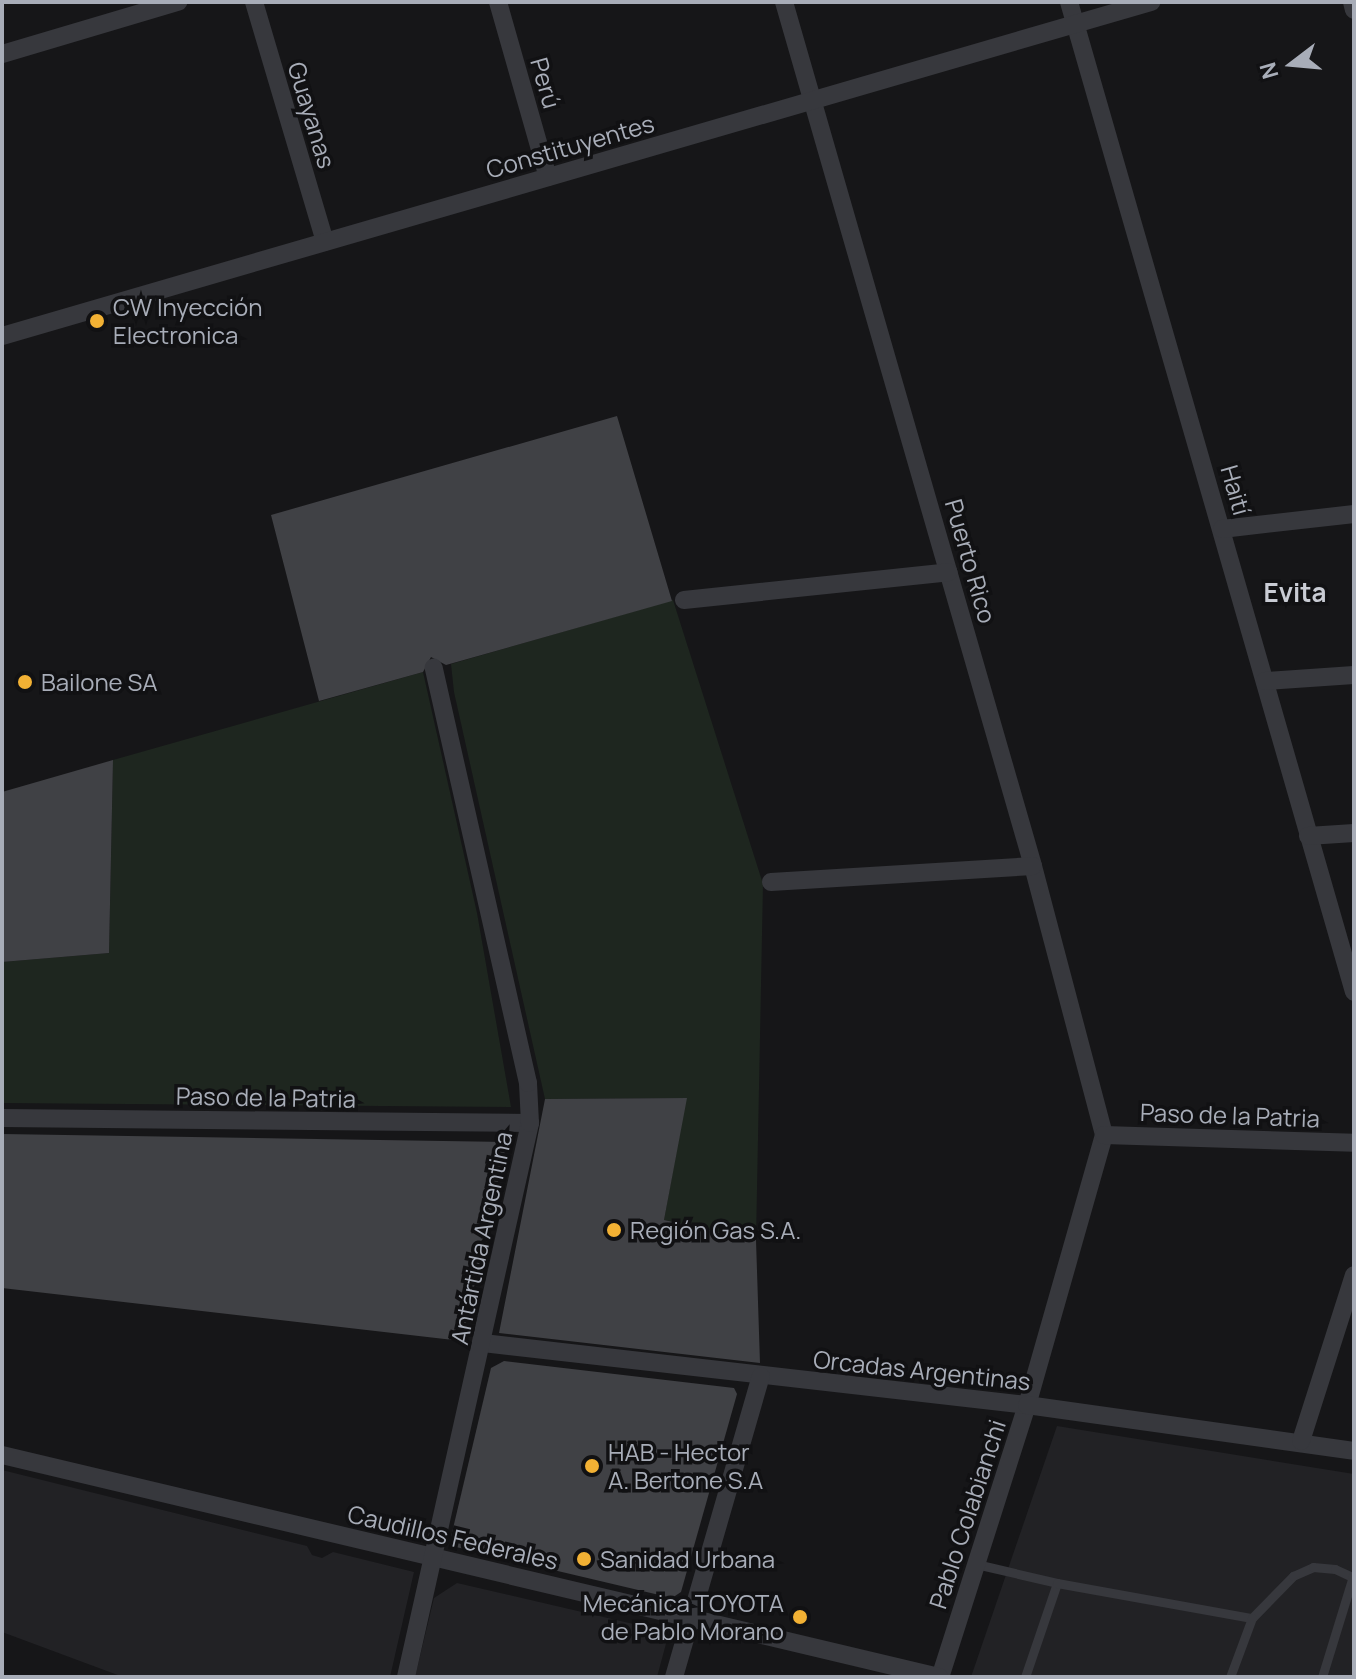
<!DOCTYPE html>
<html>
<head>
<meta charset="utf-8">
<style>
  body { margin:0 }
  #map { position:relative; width:1356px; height:1679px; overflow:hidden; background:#161618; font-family:Manrope,sans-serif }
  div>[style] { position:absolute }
  .built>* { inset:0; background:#222225 }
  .green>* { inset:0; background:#1e261f }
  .building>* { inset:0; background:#404145 }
  .service>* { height:9px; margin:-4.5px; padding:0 4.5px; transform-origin:4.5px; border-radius:4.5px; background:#37383d }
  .minor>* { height:18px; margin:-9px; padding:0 9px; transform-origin:9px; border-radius:9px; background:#37383d }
  .dots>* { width:22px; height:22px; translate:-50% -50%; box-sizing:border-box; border:4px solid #111113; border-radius:50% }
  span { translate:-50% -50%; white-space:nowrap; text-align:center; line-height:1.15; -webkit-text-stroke:7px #111113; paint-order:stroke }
  .street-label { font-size:24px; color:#a8adb8 }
  .poi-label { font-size:24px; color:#a8adb8 }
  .left { translate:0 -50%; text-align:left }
  .right { translate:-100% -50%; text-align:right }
  .neighbourhood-label { font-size:26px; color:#c9ccd4; font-weight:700 }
  .frame { position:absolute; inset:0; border:4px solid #a8adb8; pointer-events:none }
  .north { position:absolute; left:1252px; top:24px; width:80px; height:80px; -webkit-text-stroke:6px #111113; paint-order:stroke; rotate:254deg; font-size:22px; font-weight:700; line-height:32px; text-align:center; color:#a8adb8 }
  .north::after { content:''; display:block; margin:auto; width:28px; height:36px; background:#a8adb8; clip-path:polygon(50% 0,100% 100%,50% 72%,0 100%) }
</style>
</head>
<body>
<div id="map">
  <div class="built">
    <i style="clip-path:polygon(1057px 1426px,1354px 1474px,1354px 1677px,971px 1677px)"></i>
    <i style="clip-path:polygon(2px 1470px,307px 1546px,312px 1555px,322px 1558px,333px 1552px,414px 1572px,390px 1677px,123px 1677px,2px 1632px)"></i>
    <i style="clip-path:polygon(457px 1583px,642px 1626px,641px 1633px,667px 1640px,657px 1677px,415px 1677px,434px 1598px)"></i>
  </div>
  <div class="green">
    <i style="clip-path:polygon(673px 600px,763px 884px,756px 1240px,664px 1220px,686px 1098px,545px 1099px,454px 692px,451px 664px)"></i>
    <i style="clip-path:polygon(423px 672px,477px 913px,511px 1107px,2px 1103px,2px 962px,109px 953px,113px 760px)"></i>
  </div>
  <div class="building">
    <i style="clip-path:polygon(617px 416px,672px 601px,446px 665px,431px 657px,423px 672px,319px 701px,271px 515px)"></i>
    <i style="clip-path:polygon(113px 760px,109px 953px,2px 962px,2px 792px)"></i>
    <i style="clip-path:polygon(687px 1098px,664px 1220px,756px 1240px,760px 1363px,499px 1333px,545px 1099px)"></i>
    <i style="clip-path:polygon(2px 1134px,507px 1142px,462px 1341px,2px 1288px)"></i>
    <i style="clip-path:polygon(504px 1361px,734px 1388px,737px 1394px,681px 1592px,672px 1598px,456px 1547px,451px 1537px,491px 1368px)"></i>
  </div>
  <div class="service">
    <i style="left:976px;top:1564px;width:83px;rotate:13.2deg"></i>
    <i style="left:1057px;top:1583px;width:99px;rotate:108.8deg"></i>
    <i style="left:1057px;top:1583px;width:198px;rotate:10.2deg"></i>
    <i style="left:1252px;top:1618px;width:59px;rotate:-45.7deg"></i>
    <i style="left:1293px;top:1576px;width:22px;rotate:-24deg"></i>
    <i style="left:1313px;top:1567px;width:22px;rotate:5deg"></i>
    <i style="left:1335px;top:1569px;width:21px;rotate:25deg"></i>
    <i style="left:1230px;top:1677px;width:63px;rotate:-69.6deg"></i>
    <i style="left:1322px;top:1677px;width:106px;rotate:-72.9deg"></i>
  </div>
  <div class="minor">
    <i style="left:254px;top:2px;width:250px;rotate:73.5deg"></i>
    <i style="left:498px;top:2px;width:182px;rotate:74.1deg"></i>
    <i style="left:784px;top:2px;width:899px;rotate:73.92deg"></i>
    <i style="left:1033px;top:866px;width:278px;rotate:75.2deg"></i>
    <i style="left:1104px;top:1135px;width:281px;rotate:105.9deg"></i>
    <i style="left:1027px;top:1405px;width:286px;rotate:107.7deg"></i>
    <i style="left:1069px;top:2px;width:1030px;rotate:73.94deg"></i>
    <i style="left:1352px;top:2px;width:8px;rotate:76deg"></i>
    <i style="left:2px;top:54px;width:184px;rotate:-16.5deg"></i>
    <i style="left:2px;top:336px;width:1197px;rotate:-16.21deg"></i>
    <i style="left:1222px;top:529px;width:133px;rotate:-6.5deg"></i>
    <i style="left:684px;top:600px;width:266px;rotate:-6deg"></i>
    <i style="left:1265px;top:681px;width:89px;rotate:-3.9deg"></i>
    <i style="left:1308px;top:836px;width:46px;rotate:-3.7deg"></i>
    <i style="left:771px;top:882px;width:262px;rotate:-3.5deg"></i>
    <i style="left:2px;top:1118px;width:528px;rotate:0.54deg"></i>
    <i style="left:1104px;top:1135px;width:250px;rotate:1.8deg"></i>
    <i style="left:483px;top:1343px;width:548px;rotate:6.5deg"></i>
    <i style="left:1027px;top:1405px;width:330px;rotate:8deg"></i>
    <i style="left:1301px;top:1441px;width:174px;rotate:-72.3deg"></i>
    <i style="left:2px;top:1455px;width:963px;rotate:13.33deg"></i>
    <i style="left:406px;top:1677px;width:568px;rotate:-77.38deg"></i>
    <i style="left:530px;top:1123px;width:40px;rotate:-92.9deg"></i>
    <i style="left:528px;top:1083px;width:426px;rotate:-102.8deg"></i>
    <i style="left:674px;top:1677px;width:313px;rotate:-73.9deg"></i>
  </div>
  <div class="dots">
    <i style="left:97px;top:321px;background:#f2b134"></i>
    <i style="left:25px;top:682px;background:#f2b134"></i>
    <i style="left:614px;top:1230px;background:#f2b134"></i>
    <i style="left:592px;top:1466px;background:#f2b134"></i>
    <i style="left:584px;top:1559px;background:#f2b134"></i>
    <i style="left:800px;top:1617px;background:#f2b134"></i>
  </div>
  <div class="street-label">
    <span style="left:546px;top:83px;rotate:74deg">Perú</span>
    <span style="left:312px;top:115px;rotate:73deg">Guayanas</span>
    <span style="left:570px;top:146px;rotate:-16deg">Constituyentes</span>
    <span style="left:1236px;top:490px;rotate:74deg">Haití</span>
    <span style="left:971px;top:561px;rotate:74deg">Puerto Rico</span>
    <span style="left:266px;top:1097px;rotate:1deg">Paso de la Patria</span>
    <span style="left:1230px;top:1115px;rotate:2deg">Paso de la Patria</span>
    <span style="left:481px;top:1238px;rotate:-78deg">Antártida Argentina</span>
    <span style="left:922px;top:1370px;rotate:6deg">Orcadas Argentinas</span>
    <span style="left:967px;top:1514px;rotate:-72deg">Pablo Colabianchi</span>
    <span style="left:453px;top:1537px;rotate:13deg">Caudillos Federales</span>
  </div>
  <div class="poi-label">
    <span class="left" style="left:113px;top:321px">CW Inyección<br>Electronica</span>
    <span class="left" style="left:41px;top:682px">Bailone SA</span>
    <span class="left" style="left:630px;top:1230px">Región Gas S.A.</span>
    <span class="left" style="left:608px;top:1466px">HAB - Hector<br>A. Bertone S.A</span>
    <span class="left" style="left:600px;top:1559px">Sanidad Urbana</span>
    <span class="right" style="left:784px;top:1617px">Mecánica TOYOTA<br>de Pablo Morano</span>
  </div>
  <div class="neighbourhood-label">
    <span style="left:1295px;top:593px">Evita</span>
  </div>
  <div class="frame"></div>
  <div class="north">N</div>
</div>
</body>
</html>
